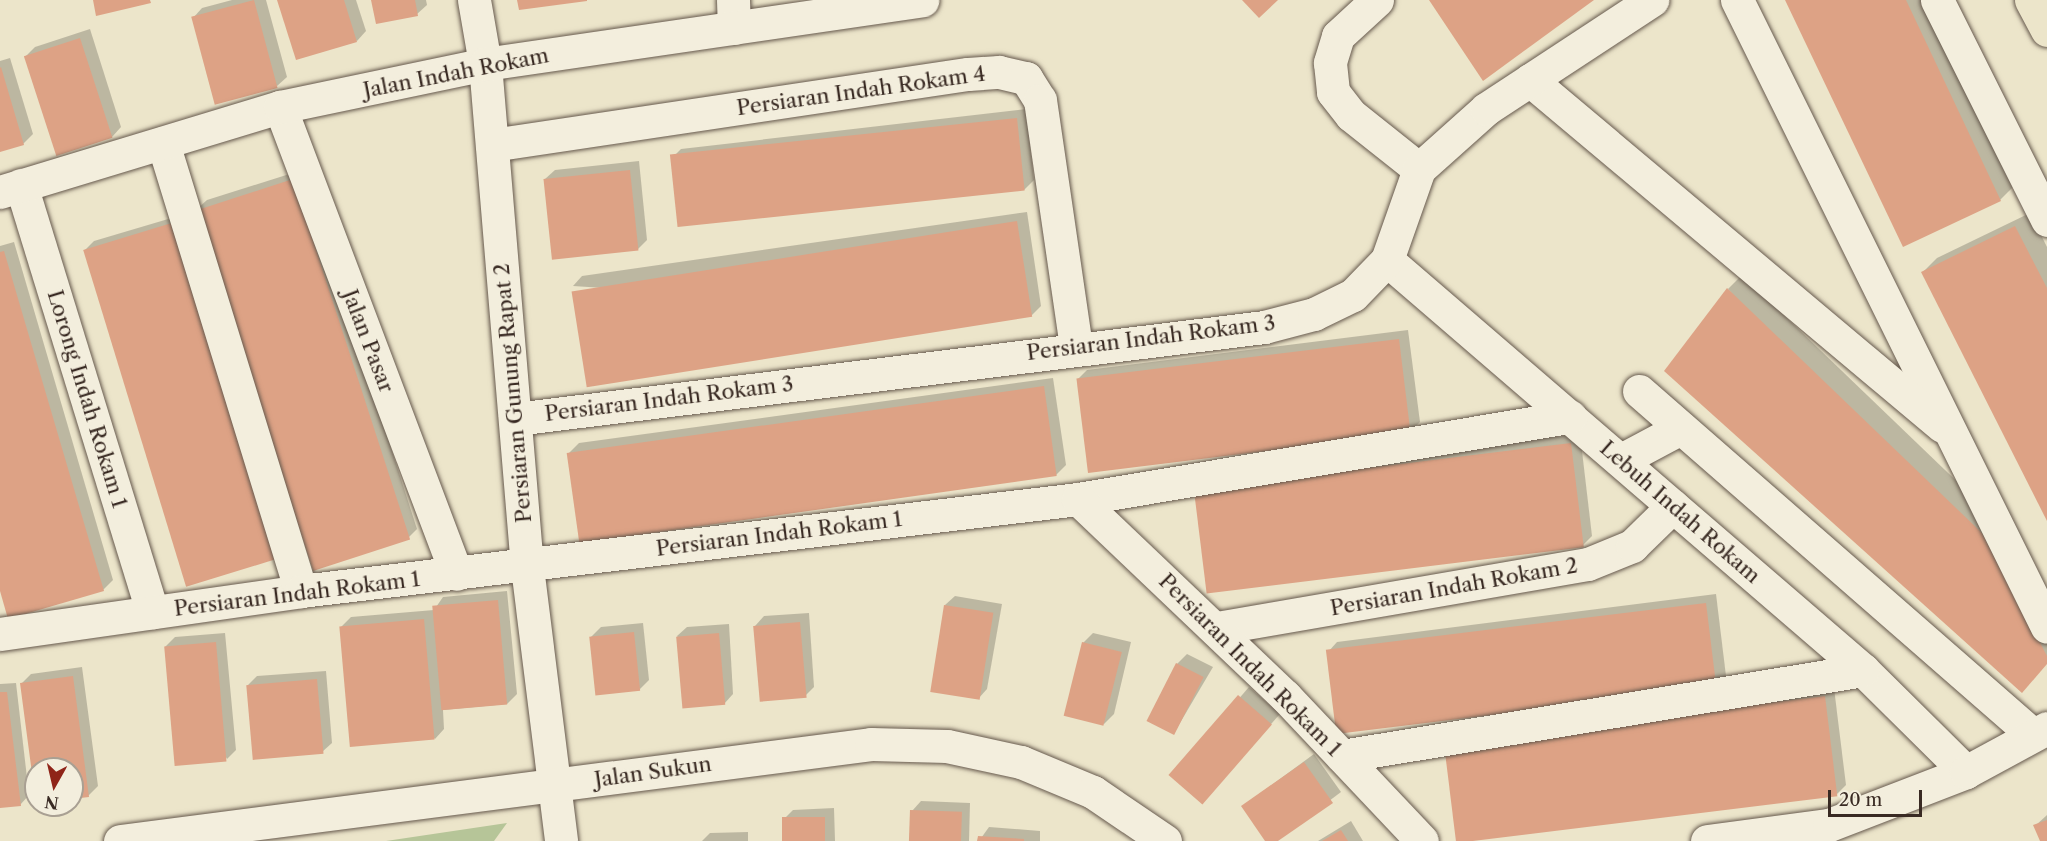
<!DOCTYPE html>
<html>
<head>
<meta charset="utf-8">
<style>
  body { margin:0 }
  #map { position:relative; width:2047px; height:841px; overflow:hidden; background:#ece5ca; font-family:"Libre Caslon Text",serif }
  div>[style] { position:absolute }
  .green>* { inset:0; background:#b6c598 }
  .shadow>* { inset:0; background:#0003; transform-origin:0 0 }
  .building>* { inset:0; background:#dda285; transform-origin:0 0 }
  .roads { filter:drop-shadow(0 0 2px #66594d) drop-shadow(0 0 2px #66594d) }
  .minor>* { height:33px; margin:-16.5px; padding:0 16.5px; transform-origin:16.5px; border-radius:16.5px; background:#f3eedd }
  .highway>* { height:33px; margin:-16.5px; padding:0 16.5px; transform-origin:16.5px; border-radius:16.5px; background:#ece5ca }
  span { translate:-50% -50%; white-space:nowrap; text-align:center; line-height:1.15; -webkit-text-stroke:4.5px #f3eedd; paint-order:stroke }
  .street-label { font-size:21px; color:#392a23 }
  .north { position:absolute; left:24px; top:757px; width:60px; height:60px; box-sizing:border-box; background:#f3eedd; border:2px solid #a9a093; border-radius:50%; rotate:188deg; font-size:16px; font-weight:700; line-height:24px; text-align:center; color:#392a23 }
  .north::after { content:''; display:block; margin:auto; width:21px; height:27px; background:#8f2418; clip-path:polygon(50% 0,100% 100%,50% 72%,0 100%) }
  .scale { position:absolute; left:1828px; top:790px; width:94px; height:27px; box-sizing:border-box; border:3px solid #392a23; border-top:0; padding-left:8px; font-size:18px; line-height:21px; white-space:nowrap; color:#392a23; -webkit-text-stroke:4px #f3eedd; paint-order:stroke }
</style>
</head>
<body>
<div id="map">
  <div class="green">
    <i style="clip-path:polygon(507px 823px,494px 841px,386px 841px)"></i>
  </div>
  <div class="shadow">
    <i style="clip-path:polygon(232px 0,266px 0,287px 77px,277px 86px,193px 18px,202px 8px)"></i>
    <i style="clip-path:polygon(279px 0,356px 0,366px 31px,357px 41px)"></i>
    <i style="clip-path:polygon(373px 0,426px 0,427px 5px,417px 14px)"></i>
    <i style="clip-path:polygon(1787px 0,1926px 0,2014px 186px,2000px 200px,1904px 245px)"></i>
    <i style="clip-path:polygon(90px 29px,121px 127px,112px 137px,57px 154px,26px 56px,35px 47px)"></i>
    <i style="clip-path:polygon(10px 58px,33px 134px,23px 144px,0 150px,0 61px)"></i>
    <i style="clip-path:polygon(1026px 109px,1034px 180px,1024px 190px,672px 158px,681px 149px)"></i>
    <i style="clip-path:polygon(639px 161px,647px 240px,638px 249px,545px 179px,555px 170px)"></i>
    <i style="clip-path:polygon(302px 170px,417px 529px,407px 539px,197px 209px,207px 200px)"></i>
    <i style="clip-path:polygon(1027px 212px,1041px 306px,1031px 316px,573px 286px,582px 276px)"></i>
    <i style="clip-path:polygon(2030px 213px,2047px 247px,2047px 518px,1923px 272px,1937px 258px)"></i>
    <i style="clip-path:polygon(185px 214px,286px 548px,85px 250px,94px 241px)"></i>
    <i style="clip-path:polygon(14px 242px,113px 580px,103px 590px,0 586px,0 246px)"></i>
    <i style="clip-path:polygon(1742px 275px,1996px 519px,2047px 616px,2047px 664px,1728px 289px)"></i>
    <i style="clip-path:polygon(1408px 330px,1420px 422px,1410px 432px,1077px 380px,1087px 370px)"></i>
    <i style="clip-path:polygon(1053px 378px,1066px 465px,1056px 475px,569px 453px,579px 443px)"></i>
    <i style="clip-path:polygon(1580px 434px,1592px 536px,1582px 546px,1205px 478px)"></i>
    <i style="clip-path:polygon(507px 591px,517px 694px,507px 704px,443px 710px,444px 729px,435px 739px,341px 627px,351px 617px,434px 610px,443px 597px)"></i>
    <i style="clip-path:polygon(1716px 594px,1726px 676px,1717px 686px,1328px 652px,1337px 642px)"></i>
    <i style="clip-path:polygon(955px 596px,1002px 604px,987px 689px,978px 699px,945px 605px)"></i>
    <i style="clip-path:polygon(809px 613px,814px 687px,805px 696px,755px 626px,764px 616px)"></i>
    <i style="clip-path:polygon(643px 623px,649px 680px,640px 689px,591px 637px,601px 627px)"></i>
    <i style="clip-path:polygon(729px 624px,733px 694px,724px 704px,677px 636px,687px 627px)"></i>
    <i style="clip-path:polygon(225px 633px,236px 750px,227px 759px,165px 647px,175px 637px)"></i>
    <i style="clip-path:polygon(1093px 633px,1131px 642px,1114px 714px,1104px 724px,1083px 643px)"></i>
    <i style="clip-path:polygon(1187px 654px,1213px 667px,1174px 733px,1177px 664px)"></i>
    <i style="clip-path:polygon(82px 667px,98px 786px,88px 796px,72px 798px,72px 769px,36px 769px,36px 796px,22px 683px,31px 674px)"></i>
    <i style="clip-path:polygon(326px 671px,332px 743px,322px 752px,247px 686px,257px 676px)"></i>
    <i style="clip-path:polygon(16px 683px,29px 795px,20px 805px,0 807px,0 684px)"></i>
    <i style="left:1249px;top:687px;width:41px;height:117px;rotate:41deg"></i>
    <i style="clip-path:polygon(1834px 688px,1846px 785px,1837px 794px,1446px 743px)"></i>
    <i style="clip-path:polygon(1314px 754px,1341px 792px,1276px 841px,1267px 841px,1243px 806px)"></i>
    <i style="clip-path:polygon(921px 801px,970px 803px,969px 841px,910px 841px,912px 811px)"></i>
    <i style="clip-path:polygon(834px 808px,835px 841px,785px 841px,784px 819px,793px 810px)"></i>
    <i style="clip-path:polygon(2047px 815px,2047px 841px,2041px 841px,2035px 826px)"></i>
    <i style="clip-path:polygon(1351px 821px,1363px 841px,1318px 841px)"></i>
    <i style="clip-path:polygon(989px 827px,1040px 831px,1040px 841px,979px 841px)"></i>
    <i style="clip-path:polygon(748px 832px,748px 841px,702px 841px,710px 833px)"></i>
  </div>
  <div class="building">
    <i style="clip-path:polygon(93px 0,150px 0,151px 3px,96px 16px)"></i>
    <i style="left:254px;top:0;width:91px;height:65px;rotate:75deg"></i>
    <i style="clip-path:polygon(277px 0,344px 0,357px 42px,296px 60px)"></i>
    <i style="clip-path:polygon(371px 0,415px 0,418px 16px,376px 24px)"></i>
    <i style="clip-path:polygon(517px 0,587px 0,587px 1px,519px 10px)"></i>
    <i style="clip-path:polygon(1242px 0,1278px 0,1259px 18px)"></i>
    <i style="clip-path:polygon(1429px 0,1594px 0,1483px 81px)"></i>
    <i style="clip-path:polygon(1785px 0,1906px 0,2001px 201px,1903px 247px)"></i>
    <i style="left:80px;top:38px;width:105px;height:59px;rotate:72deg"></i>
    <i style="clip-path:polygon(1px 67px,24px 145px,0 152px,0 68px)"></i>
    <i style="left:1017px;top:118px;width:73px;height:349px;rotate:84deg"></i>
    <i style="left:630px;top:170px;width:81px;height:87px;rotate:84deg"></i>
    <i style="left:293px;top:179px;width:379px;height:102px;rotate:72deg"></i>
    <i style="left:1017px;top:221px;width:97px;height:451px;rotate:81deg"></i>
    <i style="left:175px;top:222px;width:352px;height:96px;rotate:73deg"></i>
    <i style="clip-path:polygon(2015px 226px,2047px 288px,2047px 521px,1921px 272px)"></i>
    <i style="clip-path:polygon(4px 251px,104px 591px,8px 619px,0 591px,0 252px)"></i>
    <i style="clip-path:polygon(1727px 288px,1982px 533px,2047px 656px,2047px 664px,2022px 693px,1664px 371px)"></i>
    <i style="left:1399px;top:339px;width:95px;height:325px;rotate:83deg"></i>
    <i style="left:1044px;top:386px;width:91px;height:482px;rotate:82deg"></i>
    <i style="left:1571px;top:443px;width:105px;height:380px;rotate:83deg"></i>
    <i style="left:498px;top:600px;width:105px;height:66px;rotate:85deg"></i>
    <i style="left:1706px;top:603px;width:85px;height:383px;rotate:83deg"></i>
    <i style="left:944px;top:605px;width:50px;height:88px;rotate:9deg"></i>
    <i style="left:424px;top:619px;width:121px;height:85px;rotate:85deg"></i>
    <i style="left:800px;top:622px;width:76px;height:47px;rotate:85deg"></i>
    <i style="left:634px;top:632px;width:59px;height:45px;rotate:84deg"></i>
    <i style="left:719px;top:633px;width:72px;height:43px;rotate:85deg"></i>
    <i style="left:216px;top:642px;width:120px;height:52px;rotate:85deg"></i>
    <i style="left:1082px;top:642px;width:41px;height:76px;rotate:14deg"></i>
    <i style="left:1176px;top:663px;width:31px;height:65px;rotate:27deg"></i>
    <i style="clip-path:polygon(73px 676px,89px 797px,72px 799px,72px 769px,36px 769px,35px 796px,20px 683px)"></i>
    <i style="left:317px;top:679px;width:75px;height:71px;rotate:85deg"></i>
    <i style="clip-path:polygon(0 692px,7px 692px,21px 806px,0 808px)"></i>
    <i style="left:1238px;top:695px;width:45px;height:106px;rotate:41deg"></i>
    <i style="left:1825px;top:696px;width:101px;height:384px;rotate:83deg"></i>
    <i style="clip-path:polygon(1304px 762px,1333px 803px,1278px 841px,1265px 841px,1241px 806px)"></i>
    <i style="left:910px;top:810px;width:52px;height:31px;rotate:2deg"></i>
    <i style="left:825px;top:817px;width:24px;height:43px;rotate:90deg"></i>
    <i style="clip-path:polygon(2047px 820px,2047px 841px,2040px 841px,2033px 825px)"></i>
    <i style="clip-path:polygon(1341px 830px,1348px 841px,1322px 841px)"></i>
    <i style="clip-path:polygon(978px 836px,1024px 839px,1024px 841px,977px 841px)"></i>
  </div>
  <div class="roads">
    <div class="minor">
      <i style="left:474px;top:0;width:65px;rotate:80.2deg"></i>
      <i style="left:485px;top:64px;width:505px;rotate:85.23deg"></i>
      <i style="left:527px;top:567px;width:276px;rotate:82.9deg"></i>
      <i style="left:733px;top:0;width:28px;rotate:88deg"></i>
      <i style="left:1377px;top:0;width:53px;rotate:137.3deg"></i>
      <i style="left:1338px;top:36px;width:28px;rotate:107deg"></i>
      <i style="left:1330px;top:63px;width:29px;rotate:84deg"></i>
      <i style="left:1333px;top:92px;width:29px;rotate:52deg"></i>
      <i style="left:1351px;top:115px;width:87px;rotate:38.5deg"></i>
      <i style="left:1737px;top:0;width:699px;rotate:63.69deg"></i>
      <i style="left:1937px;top:0;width:246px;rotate:63.4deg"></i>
      <i style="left:1530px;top:80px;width:538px;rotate:40.02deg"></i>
      <i style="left:280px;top:107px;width:499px;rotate:69.3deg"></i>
      <i style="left:163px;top:143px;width:469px;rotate:72.9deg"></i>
      <i style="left:492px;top:145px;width:481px;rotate:-8.5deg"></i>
      <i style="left:968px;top:74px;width:31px;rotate:-4deg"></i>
      <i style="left:999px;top:72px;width:28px;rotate:13deg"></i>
      <i style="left:1026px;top:78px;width:26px;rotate:58deg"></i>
      <i style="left:1040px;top:100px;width:251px;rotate:81.7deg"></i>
      <i style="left:21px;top:185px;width:447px;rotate:72.9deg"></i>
      <i style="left:0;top:192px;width:293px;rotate:-16.9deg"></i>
      <i style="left:280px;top:107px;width:209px;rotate:-11.8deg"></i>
      <i style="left:485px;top:64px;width:442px;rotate:-8.3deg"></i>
      <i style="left:1387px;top:260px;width:628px;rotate:40.74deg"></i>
      <i style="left:1863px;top:670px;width:145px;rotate:44.7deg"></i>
      <i style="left:1639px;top:391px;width:523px;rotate:41.12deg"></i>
      <i style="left:515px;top:419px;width:755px;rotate:-7deg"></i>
      <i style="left:1264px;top:327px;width:52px;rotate:-14.6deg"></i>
      <i style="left:1314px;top:314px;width:43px;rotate:-26deg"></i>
      <i style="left:1353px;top:295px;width:49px;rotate:-45.8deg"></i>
      <i style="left:1387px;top:260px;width:96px;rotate:-70.6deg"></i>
      <i style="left:1419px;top:169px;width:90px;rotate:-41.8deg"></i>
      <i style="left:1486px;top:109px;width:199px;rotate:-33.3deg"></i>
      <i style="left:1621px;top:460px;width:68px;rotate:-28.1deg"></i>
      <i style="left:1078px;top:499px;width:499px;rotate:-9.5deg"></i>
      <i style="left:1217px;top:628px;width:376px;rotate:-9.8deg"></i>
      <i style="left:1588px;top:564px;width:48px;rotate:-22.2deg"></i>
      <i style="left:1632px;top:546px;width:57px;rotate:-44.3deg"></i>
      <i style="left:0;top:634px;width:304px;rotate:-8.1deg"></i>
      <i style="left:301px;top:591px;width:782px;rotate:-6.75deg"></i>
      <i style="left:1078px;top:499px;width:286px;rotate:43.6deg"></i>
      <i style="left:1285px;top:696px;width:199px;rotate:46.6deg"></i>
      <i style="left:1342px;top:756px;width:528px;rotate:-9.37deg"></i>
      <i style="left:120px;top:841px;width:757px;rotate:-7.36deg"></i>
      <i style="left:871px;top:744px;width:76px;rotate:1.5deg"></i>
      <i style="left:947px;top:746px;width:76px;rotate:12.2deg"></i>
      <i style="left:1021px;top:762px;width:78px;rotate:22.6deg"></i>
      <i style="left:1093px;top:792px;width:87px;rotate:34.2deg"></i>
      <i style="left:1707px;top:841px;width:123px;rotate:-7.5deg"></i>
      <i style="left:1829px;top:825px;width:147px;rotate:-21.1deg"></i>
      <i style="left:1966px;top:772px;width:92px;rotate:-28.5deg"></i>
    </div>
    <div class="highway">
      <i style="left:2031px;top:0;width:34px;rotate:62deg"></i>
    </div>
  </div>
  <div class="street-label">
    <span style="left:456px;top:73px;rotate:-11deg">Jalan Indah Rokam</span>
    <span style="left:861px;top:91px;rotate:-8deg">Persiaran Indah Rokam 4</span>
    <span style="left:1151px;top:338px;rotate:-7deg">Persiaran Indah Rokam 3</span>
    <span style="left:368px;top:341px;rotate:69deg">Jalan Pasar</span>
    <span style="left:513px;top:393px;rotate:-95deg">Persiaran Gunung Rapat 2</span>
    <span style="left:87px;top:399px;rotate:73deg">Lorong Indah Rokam 1</span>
    <span style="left:669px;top:399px;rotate:-7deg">Persiaran Indah Rokam 3</span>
    <span style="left:1680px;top:512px;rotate:41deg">Lebuh Indah Rokam</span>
    <span style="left:779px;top:534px;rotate:-7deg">Persiaran Indah Rokam 1</span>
    <span style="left:1454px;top:587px;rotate:-10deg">Persiaran Indah Rokam 2</span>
    <span style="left:297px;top:594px;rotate:-7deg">Persiaran Indah Rokam 1</span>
    <span style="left:1250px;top:665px;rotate:45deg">Persiaran Indah Rokam 1</span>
    <span style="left:653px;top:772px;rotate:-8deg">Jalan Sukun</span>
  </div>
  <div class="north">N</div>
  <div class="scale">20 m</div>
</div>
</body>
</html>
